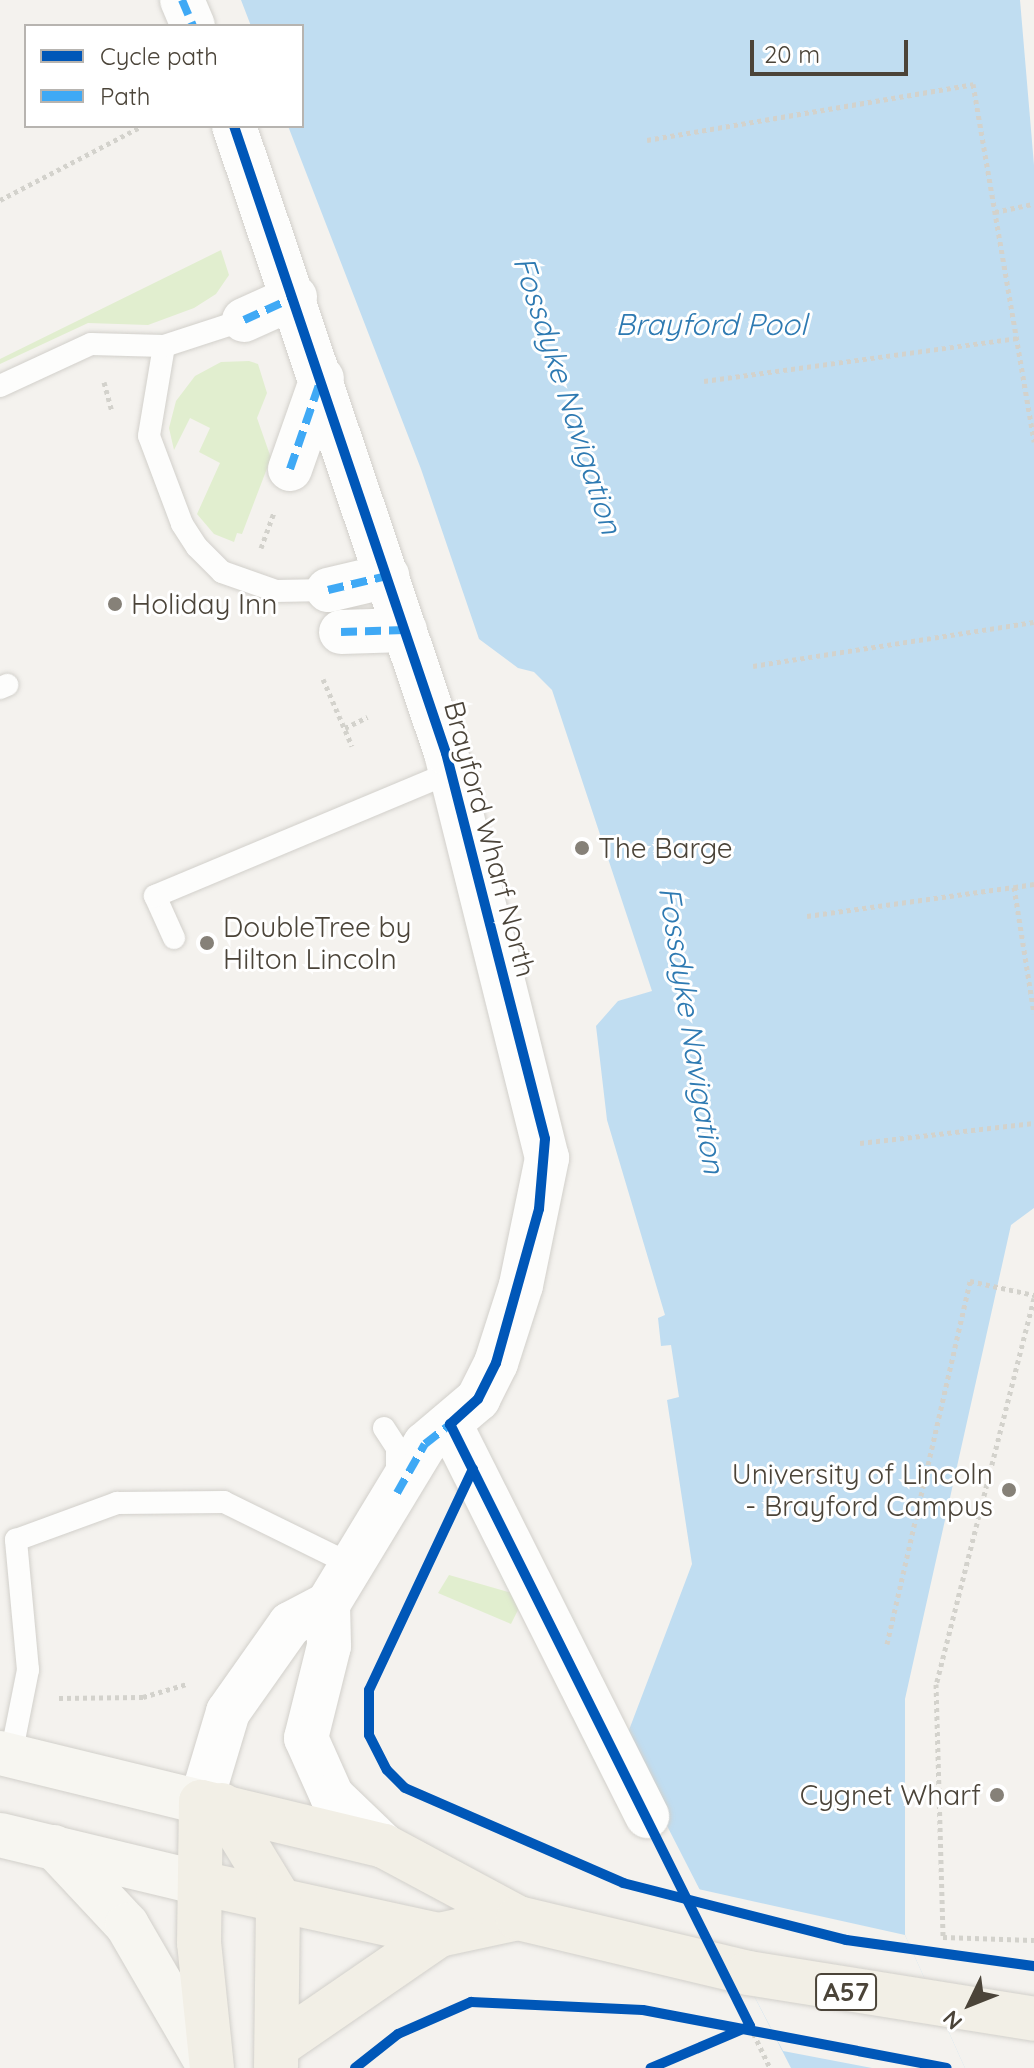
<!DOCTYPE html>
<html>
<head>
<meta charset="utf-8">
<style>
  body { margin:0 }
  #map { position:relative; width:1034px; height:2068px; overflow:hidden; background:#f4f2ee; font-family:Quicksand,sans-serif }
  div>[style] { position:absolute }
  .green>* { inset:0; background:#e1eecf }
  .water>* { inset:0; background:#c0ddf1 }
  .pier>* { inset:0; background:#f4f2ee }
  .path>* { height:5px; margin-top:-2.5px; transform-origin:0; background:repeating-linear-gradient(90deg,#d3d2cc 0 4px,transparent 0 8px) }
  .roads { filter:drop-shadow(0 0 2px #d2d0cb) drop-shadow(0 0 2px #d2d0cb) }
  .lane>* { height:22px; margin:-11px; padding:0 11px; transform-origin:11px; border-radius:11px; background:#fdfdfc }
  .street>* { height:44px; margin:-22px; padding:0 22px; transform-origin:22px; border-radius:22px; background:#fdfdfc }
  .secondary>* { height:44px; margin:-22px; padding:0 22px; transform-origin:22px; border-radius:22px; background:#f7f6f1 }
  .primary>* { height:44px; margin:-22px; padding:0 22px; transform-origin:22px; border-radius:22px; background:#f2efe6 }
  .quiet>* { height:8px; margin-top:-4px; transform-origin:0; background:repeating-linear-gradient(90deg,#3fa9f5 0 16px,transparent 0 24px) }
  .cycleway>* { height:10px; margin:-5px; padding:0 5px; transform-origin:5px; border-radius:5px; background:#0057b8 }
  .dots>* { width:22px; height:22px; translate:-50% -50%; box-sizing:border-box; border:4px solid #fff; border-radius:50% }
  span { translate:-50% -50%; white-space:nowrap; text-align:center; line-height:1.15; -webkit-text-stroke:6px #fff; paint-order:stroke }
  .shield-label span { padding:2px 6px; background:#fff; border:2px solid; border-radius:6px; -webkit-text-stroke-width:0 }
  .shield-label { font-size:26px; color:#4b4439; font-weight:700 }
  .poi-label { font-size:28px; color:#4b4439 }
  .left { translate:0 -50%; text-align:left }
  .right { translate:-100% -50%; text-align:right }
  .street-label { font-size:28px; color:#4b4439 }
  .water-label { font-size:30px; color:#2e7ab2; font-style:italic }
  .legend { position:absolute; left:24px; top:24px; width:280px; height:104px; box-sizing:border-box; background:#fff; border:2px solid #b7b4b0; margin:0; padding:10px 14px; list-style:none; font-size:24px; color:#4b4439 }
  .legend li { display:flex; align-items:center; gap:16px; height:40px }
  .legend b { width:40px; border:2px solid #b7b4b0 }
  .north { position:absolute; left:930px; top:1964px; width:80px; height:80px; -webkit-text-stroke:6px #fff; paint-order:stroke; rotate:227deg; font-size:22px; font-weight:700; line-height:32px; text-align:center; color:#4b4439 }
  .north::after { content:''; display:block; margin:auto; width:28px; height:36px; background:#4b4439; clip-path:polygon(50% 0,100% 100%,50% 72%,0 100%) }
  .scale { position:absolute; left:750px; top:40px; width:158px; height:36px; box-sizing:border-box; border:4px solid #4b4439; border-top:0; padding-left:10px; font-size:24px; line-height:28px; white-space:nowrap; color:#4b4439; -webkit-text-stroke:6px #fff; paint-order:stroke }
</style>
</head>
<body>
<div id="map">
  <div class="green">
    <i style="clip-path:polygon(221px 250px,229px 275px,216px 294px,194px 308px,148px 325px,88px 323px,0 364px,0 359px)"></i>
    <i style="clip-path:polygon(249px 361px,258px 364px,267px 393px,257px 418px,271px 458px,242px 534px,237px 533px,234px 542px,214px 534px,197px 514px,220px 463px,199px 452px,210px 428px,190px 418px,174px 450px,169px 428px,176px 401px,195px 376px,221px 362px)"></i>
    <i style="clip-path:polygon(449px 1575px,519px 1595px,522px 1602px,511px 1624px,438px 1593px)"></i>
  </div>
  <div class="water">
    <i style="clip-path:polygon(241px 0,1020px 0,1034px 165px,1034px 1208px,1011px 1225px,905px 1699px,905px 1935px,965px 2068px,791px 2068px,620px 1734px,629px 1730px,692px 1564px,667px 1400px,679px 1397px,671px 1345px,661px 1346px,658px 1318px,665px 1315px,607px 1120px,596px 1026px,618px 1001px,652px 991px,552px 690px,534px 672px,518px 668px,479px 639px,421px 469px,288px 126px,302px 126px,302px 26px,251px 26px)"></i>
  </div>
  <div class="pier">
    <i style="clip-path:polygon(698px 1889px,905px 1935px,965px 2068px,872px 2068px,783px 2051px)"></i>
  </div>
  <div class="path">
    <i style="left:647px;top:140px;width:331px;rotate:-9.7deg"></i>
    <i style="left:973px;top:84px;width:363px;rotate:80.3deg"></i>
    <i style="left:0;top:200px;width:160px;rotate:-27.5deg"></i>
    <i style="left:995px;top:212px;width:40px;rotate:-12deg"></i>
    <i style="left:704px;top:381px;width:316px;rotate:-7.8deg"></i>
    <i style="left:104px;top:382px;width:30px;rotate:75deg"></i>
    <i style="left:261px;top:548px;width:38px;rotate:-70deg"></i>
    <i style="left:753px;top:666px;width:284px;rotate:-8.9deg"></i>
    <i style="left:323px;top:679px;width:73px;rotate:66.6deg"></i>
    <i style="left:345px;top:728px;width:25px;rotate:-26deg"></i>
    <i style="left:1034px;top:884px;width:20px;rotate:171deg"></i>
    <i style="left:1014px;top:887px;width:128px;rotate:81deg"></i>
    <i style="left:807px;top:916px;width:209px;rotate:-8deg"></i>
    <i style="left:860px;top:1143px;width:175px;rotate:-6.6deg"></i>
    <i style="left:1034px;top:1298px;width:398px;rotate:104.2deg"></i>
    <i style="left:936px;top:1684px;width:253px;rotate:88.4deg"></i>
    <i style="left:943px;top:1937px;width:91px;rotate:1.9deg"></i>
    <i style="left:887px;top:1644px;width:372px;rotate:-77.1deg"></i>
    <i style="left:970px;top:1281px;width:66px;rotate:12.3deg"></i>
    <i style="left:59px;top:1698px;width:84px;rotate:-0.7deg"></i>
    <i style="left:143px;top:1697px;width:46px;rotate:-16.5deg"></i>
    <i style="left:750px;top:2026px;width:47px;rotate:64.5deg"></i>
  </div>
  <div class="roads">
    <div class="lane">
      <i style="left:164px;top:346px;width:91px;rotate:99.5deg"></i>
      <i style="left:149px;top:436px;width:94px;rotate:69.4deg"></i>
      <i style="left:182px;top:524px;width:27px;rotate:57deg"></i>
      <i style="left:197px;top:547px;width:35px;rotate:45deg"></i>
      <i style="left:222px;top:572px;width:57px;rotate:19.4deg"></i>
      <i style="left:276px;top:591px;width:52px;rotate:-1.1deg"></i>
      <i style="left:0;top:386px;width:100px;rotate:-24.8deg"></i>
      <i style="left:91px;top:344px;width:73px;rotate:1.6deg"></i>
      <i style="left:164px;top:346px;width:84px;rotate:-18deg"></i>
      <i style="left:0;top:688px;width:8px;rotate:-23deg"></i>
      <i style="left:174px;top:938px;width:46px;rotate:-114.3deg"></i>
      <i style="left:155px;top:896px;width:321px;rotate:-22.7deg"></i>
      <i style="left:384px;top:1428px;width:24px;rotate:57deg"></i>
      <i style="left:397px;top:1448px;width:28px;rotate:90deg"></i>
      <i style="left:11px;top:1755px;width:87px;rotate:-78.7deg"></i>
      <i style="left:28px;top:1670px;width:131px;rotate:-95.3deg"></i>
      <i style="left:16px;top:1540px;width:108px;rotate:-20.1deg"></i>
      <i style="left:117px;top:1503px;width:107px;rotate:-0.5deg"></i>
      <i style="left:224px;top:1502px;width:143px;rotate:26.2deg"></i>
    </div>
    <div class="street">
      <i style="left:182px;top:0;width:28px;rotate:67deg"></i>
      <i style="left:244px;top:320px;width:56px;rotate:-24.3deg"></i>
      <i style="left:290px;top:469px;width:96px;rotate:-70.6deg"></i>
      <i style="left:328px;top:590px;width:61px;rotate:-13.3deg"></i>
      <i style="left:341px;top:632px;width:64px;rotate:-1.8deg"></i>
      <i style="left:450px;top:1424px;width:439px;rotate:63.3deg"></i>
      <i style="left:328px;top:1604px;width:42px;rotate:88.6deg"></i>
      <i style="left:329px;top:1646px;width:95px;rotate:104deg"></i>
      <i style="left:306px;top:1738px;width:64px;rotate:65.9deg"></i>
      <i style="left:332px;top:1796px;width:72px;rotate:43.9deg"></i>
      <i style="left:201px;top:1802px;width:94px;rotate:-73.3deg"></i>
      <i style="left:228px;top:1712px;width:108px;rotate:-54.8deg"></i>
      <i style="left:290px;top:1624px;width:43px;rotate:-27.8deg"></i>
      <i style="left:328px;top:1604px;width:187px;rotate:-58.8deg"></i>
      <i style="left:425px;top:1444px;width:70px;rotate:-40.3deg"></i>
      <i style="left:478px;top:1399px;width:40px;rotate:-63.4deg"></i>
      <i style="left:496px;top:1363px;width:82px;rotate:-72.2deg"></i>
      <i style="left:521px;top:1285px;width:130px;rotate:-78.4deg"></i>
      <i style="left:547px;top:1158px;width:417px;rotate:-104deg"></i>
      <i style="left:446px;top:753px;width:662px;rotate:-108.68deg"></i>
    </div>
    <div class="secondary">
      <i style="left:0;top:1753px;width:207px;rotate:13.7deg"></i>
      <i style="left:0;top:1835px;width:206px;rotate:13.5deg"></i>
      <i style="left:54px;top:1847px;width:107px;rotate:46.9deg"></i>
      <i style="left:127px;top:1925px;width:165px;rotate:59.9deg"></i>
    </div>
    <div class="primary">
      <i style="left:222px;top:1805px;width:108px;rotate:58.7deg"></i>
      <i style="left:200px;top:1883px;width:245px;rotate:12.3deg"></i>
      <i style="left:279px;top:2045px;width:194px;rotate:-34.5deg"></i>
      <i style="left:439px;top:1935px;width:81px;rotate:-12.1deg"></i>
      <i style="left:276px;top:2067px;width:170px;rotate:-89.3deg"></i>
      <i style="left:212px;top:2068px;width:126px;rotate:-95.9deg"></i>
      <i style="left:199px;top:1943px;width:141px;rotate:-89.2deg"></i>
      <i style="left:201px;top:1802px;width:188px;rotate:13.5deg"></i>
      <i style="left:384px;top:1846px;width:152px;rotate:28.2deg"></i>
      <i style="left:518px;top:1918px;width:236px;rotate:13.4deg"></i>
      <i style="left:748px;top:1973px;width:290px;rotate:9.1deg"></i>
    </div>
  </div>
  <div class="quiet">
    <i style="left:182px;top:0;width:28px;rotate:67deg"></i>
    <i style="left:244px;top:320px;width:56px;rotate:-24.3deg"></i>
    <i style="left:290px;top:469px;width:92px;rotate:-71deg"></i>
    <i style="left:328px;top:590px;width:61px;rotate:-13.3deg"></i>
    <i style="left:341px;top:632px;width:64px;rotate:-1.8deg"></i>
    <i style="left:397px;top:1493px;width:56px;rotate:-60.3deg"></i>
    <i style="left:425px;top:1444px;width:37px;rotate:-38deg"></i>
  </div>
  <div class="cycleway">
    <i style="left:234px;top:126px;width:662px;rotate:71.32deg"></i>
    <i style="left:446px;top:753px;width:398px;rotate:75.6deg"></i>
    <i style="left:545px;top:1139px;width:70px;rotate:94.9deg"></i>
    <i style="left:539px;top:1209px;width:160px;rotate:105.6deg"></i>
    <i style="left:496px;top:1363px;width:40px;rotate:116.6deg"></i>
    <i style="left:478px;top:1399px;width:38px;rotate:138deg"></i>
    <i style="left:450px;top:1424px;width:673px;rotate:63.51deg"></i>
    <i style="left:750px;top:2026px;width:108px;rotate:157deg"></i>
    <i style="left:473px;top:1469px;width:244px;rotate:115.2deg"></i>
    <i style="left:369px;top:1690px;width:45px;rotate:90deg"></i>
    <i style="left:369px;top:1735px;width:39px;rotate:63deg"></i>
    <i style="left:387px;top:1770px;width:25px;rotate:45deg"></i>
    <i style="left:405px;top:1788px;width:238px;rotate:23.5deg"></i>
    <i style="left:623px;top:1883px;width:230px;rotate:14.3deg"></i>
    <i style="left:846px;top:1940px;width:190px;rotate:7.9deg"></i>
    <i style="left:355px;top:2068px;width:55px;rotate:-38.3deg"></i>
    <i style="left:398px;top:2034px;width:80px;rotate:-23.7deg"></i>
    <i style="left:471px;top:2002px;width:172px;rotate:2.7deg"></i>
    <i style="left:643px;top:2010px;width:309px;rotate:10.8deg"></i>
  </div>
  <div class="dots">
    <i style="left:115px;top:604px;background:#868178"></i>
    <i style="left:582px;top:848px;background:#868178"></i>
    <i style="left:207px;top:943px;background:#868178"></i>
    <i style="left:1009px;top:1490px;background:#868178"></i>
    <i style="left:997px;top:1795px;background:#868178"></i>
  </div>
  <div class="shield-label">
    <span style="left:846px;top:1992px">A57</span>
  </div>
  <div class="poi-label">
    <span class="left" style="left:131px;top:604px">Holiday Inn</span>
    <span class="left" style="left:598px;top:848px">The Barge</span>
    <span class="left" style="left:223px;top:943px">DoubleTree by<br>Hilton Lincoln</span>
    <span class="right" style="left:993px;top:1490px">University of Lincoln<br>- Brayford Campus</span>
    <span class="right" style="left:981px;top:1795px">Cygnet Wharf</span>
  </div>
  <div class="street-label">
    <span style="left:490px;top:839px;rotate:75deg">Brayford Wharf North</span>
  </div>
  <div class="water-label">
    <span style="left:711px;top:324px">Brayford Pool</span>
    <span style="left:568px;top:395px;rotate:72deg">Fossdyke Navigation</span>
    <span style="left:692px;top:1030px;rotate:81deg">Fossdyke Navigation</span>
  </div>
  <ul class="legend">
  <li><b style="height:10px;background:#0057b8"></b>Cycle path</li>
  <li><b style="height:10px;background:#3fa9f5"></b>Path</li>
  </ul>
  <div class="north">N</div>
  <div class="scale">20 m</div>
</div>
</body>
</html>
